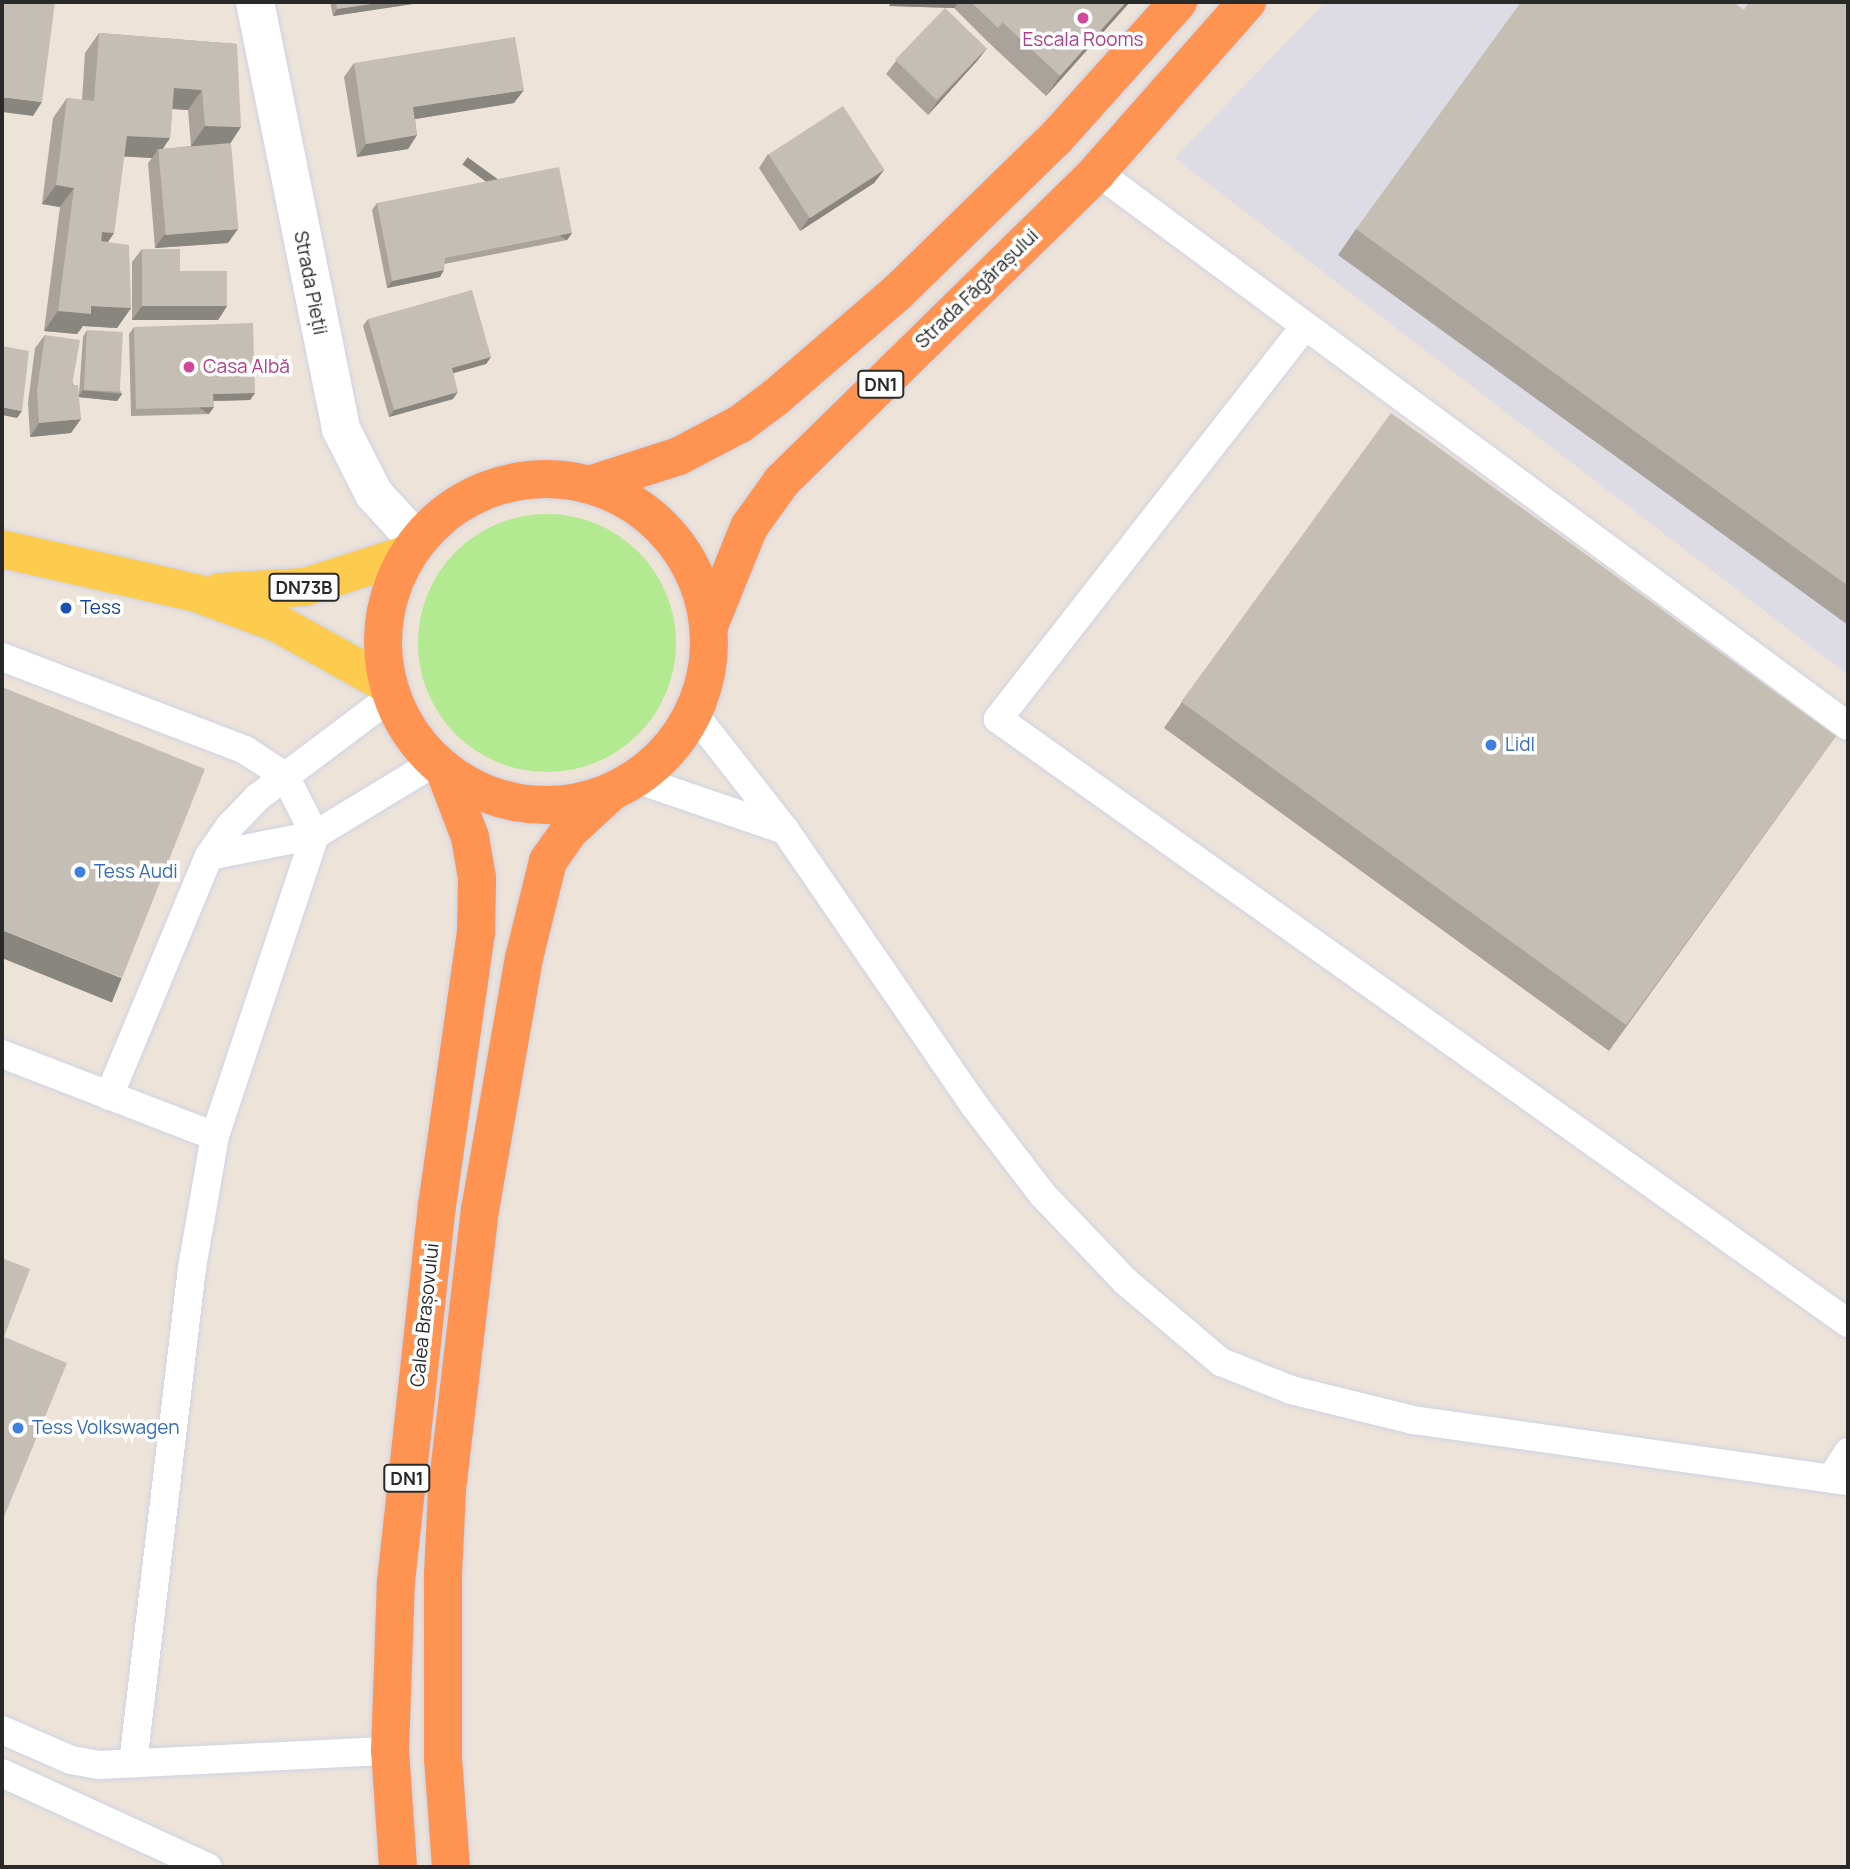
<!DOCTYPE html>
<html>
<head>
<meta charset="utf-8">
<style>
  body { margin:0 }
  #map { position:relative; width:1850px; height:1869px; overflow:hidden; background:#ede3d9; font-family:Manrope,sans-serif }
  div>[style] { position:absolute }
  .industrial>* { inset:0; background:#dddbe4 }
  .green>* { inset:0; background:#b3e990 }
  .round { border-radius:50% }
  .roads { filter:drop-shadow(0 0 2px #ced3e4) drop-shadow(0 0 2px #ced3e4) }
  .lane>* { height:28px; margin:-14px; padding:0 14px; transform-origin:14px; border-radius:14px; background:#fff }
  .secondary>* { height:38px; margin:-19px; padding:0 19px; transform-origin:19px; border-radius:19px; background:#fff }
  .primary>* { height:38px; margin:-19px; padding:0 19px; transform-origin:19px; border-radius:19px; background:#fdcc4e }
  .highway>* { height:38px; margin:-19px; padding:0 19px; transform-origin:19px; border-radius:19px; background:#ff9452 }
  .highway>.ring { margin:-19px; padding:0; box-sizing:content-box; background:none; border:38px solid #ff9452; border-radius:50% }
  .wall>* { inset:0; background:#a9a39c }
  .shaded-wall>* { inset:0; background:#89857f; transform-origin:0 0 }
  .building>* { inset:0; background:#c4beb5; transform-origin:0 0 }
  .dots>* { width:19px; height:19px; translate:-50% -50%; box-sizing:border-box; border:4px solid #fff; border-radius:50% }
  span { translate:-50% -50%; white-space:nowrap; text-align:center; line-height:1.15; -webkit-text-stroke:7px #fff; paint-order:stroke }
  .shield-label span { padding:2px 5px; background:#fff; border:2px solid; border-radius:5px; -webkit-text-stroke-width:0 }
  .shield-label { font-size:18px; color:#292929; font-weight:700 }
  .hotel-label { font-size:19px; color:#b23c85 }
  .left { translate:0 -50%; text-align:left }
  .street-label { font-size:19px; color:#292929 }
  .transit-label { font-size:19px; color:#164399 }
  .shop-label { font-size:19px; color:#366cbe }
  .frame { position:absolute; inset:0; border:4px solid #292929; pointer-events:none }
</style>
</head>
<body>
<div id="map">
  <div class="industrial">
    <i style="clip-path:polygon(1325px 2px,1848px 2px,1848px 675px,1175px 158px)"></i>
  </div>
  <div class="green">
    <i class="round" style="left:418px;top:514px;width:258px;height:258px"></i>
  </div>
  <div class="roads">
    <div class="lane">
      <i style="left:1097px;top:172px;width:933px;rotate:36.42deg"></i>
      <i style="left:1305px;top:326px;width:499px;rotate:128deg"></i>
      <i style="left:998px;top:719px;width:1043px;rotate:35.4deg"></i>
      <i style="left:2px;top:657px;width:260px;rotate:20.9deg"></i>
      <i style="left:245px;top:750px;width:48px;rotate:33deg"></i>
      <i style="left:285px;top:776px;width:66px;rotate:63deg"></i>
      <i style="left:315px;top:835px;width:317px;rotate:108.4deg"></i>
      <i style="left:215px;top:1136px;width:134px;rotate:99.9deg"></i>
      <i style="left:192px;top:1268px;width:499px;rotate:96.8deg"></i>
      <i style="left:694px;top:714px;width:147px;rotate:51.9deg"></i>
      <i style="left:785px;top:830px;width:334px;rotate:55.5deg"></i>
      <i style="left:974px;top:1105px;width:112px;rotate:52.6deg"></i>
      <i style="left:1042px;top:1194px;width:120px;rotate:46.3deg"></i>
      <i style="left:1125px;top:1281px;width:126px;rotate:40.2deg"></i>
      <i style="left:1221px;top:1362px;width:75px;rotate:21.8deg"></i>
      <i style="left:1291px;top:1390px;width:126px;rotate:13.8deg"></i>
      <i style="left:1413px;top:1420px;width:439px;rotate:8deg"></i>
      <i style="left:636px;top:779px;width:157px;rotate:18.9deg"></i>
      <i style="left:209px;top:856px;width:108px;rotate:-11.2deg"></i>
      <i style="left:315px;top:835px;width:140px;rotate:-31.3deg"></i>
      <i style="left:2px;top:1054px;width:228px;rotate:21.1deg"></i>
      <i style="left:109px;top:1096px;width:260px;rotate:-67.4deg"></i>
      <i style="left:209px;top:856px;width:35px;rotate:-55deg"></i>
      <i style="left:229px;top:827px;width:42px;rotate:-46deg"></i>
      <i style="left:258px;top:797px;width:168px;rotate:-37deg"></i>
      <i style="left:1832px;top:1477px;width:30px;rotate:-57deg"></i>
      <i style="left:2px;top:1730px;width:75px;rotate:23.5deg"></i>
      <i style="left:71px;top:1760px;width:28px;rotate:10deg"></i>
      <i style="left:99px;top:1765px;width:291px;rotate:-2.8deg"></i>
      <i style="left:2px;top:1773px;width:226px;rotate:24.6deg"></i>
    </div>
    <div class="secondary">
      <i style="left:255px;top:2px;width:436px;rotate:78.6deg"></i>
      <i style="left:341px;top:429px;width:73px;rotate:63.1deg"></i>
      <i style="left:374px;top:494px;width:64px;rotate:47.5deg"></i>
    </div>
    <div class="primary">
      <i style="left:2px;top:549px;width:199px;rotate:12.8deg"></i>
      <i style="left:196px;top:593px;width:86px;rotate:20.3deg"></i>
      <i style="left:277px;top:623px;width:128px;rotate:29deg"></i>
      <i style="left:219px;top:592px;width:86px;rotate:-3.3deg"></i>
      <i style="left:305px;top:587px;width:108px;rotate:-17.8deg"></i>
    </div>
    <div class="highway">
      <i class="ring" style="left:383px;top:479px;width:288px;height:288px"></i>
      <i style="left:592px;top:484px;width:91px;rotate:-17.8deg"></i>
      <i style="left:679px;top:456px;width:69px;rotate:-27.7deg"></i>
      <i style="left:740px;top:424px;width:45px;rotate:-36.9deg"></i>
      <i style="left:776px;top:397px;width:160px;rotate:-40.7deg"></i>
      <i style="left:897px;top:293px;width:222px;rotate:-44.3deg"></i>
      <i style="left:1056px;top:138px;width:183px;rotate:-48.1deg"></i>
      <i style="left:709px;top:626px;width:107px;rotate:-68deg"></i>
      <i style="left:749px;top:527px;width:57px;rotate:-54.3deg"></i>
      <i style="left:782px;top:481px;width:441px;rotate:-44.4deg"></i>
      <i style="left:1097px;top:172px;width:227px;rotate:-48.6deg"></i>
      <i style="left:398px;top:1867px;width:116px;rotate:-93.9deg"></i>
      <i style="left:390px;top:1751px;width:169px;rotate:-88deg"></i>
      <i style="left:396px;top:1582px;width:378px;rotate:-83.8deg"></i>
      <i style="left:437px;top:1206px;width:277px;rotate:-81.9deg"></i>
      <i style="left:476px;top:932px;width:54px;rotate:-88.9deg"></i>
      <i style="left:477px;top:878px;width:42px;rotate:-99.7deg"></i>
      <i style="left:470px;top:837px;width:73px;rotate:-110.9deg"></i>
      <i style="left:451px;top:1867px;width:108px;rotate:-94.2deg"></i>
      <i style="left:443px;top:1759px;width:184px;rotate:-90deg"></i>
      <i style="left:443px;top:1575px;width:85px;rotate:-87.3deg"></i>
      <i style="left:447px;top:1490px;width:282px;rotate:-83.3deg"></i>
      <i style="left:480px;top:1210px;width:256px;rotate:-80.1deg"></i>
      <i style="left:524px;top:958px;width:100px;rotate:-76.1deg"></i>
      <i style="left:548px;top:861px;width:35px;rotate:-55deg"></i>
      <i style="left:568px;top:832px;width:56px;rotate:-42.8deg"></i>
    </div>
  </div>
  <div class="wall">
    <i style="clip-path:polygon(330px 2px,426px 2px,333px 16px)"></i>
    <i style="clip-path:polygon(890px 2px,1130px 2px,1046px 96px,988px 42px,954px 8px,889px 6px)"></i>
    <i style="clip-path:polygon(1848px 2px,1848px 625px,1338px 255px,1356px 229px,1744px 10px)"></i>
    <i style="clip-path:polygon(evenodd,99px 33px,237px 44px,230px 143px,228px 243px,155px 248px,148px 163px,152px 158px,124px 156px,114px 233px,108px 242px,131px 308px,117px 328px,83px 326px,77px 334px,44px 331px,60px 207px,42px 204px,53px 118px,67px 98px,82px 100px,85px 53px,99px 33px,172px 109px,188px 110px,191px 146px,163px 149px,170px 138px,172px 109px)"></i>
    <i style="clip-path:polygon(987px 48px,977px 61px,928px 115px,886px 74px,896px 61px)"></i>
    <i style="clip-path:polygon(354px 63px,514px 103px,415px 119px,417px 135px,408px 149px,357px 157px,344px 77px)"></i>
    <i style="clip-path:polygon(768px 154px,884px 170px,874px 183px,800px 231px,759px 168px)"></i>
    <i style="clip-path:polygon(377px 203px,572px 233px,567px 240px,444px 264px,440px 277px,387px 288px,372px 210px)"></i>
    <i style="clip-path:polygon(142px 249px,227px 306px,218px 320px,132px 320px,132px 262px)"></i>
    <i style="clip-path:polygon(368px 319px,491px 357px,486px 364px,453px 373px,453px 399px,389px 417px,363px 326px)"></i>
    <i style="clip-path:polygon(134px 327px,255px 393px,250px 400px,214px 401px,209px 414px,131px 416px,129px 334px)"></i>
    <i style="clip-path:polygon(87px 330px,122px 394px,117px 401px,79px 397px,71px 433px,30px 437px,28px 403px,35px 348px,45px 335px,79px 394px,83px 337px)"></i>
    <i style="clip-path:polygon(1182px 702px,1836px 736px,1609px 1051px,1164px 728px)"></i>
  </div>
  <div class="shaded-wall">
    <i style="clip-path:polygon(385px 2px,426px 2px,333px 16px,337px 9px)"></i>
    <i style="clip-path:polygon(893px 2px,959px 2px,954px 8px,889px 6px)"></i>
    <i style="clip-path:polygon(1126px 2px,1130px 2px,1046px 96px,1060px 76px)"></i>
    <i style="clip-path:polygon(987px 48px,977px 61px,928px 115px,938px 101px)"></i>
    <i style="clip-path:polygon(174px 88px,202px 90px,188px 110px,160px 108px)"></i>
    <i style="clip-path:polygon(524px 90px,514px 103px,403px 121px,413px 107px)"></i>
    <i style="clip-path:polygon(2px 97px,42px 102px,33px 116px,2px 112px)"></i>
    <i style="clip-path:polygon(205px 126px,241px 127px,228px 147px,191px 146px)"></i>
    <i style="clip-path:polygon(417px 135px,408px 149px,357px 157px,366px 144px)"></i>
    <i style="clip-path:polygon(127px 136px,170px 138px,158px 155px,158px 149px,152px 158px,113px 156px)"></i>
    <i style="clip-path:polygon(884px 170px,874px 183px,800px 231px,809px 218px)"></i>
    <i style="clip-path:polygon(56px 185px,74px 188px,60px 207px,42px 204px)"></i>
    <i style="clip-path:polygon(238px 229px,228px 243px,155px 248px,164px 235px)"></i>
    <i style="clip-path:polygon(102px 232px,114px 233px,100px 253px)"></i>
    <i style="left:572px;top:233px;width:9px;height:129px;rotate:126deg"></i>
    <i style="clip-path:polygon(444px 270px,440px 277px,387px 288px,392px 281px)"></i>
    <i style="clip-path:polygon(91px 306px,131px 308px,117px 328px,83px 326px,77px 334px,44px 331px,58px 311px)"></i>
    <i style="clip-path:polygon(142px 306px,227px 306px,218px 320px,132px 320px)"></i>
    <i style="clip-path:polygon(491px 357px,486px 364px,447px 375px,452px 368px)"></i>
    <i style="clip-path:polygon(83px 390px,122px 394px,117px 401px,78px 397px)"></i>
    <i style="clip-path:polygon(458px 392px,453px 399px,389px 417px,394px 410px)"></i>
    <i style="clip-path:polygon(255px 393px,250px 400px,209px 401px,213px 394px)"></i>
    <i style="clip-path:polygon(2px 407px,22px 411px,17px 418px,2px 415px)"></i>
    <i style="left:214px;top:407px;width:9px;height:78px;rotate:126deg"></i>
    <i style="clip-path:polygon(81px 419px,71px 433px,30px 437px,39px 423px)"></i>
    <i style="left:2px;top:930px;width:129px;height:26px;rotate:22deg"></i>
  </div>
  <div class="building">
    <i style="clip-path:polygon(2px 2px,55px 2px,42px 102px,2px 97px)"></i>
    <i style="clip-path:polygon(336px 2px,385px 2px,337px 9px)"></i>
    <i style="clip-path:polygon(971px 2px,1019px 2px,998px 28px)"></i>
    <i style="clip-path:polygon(1019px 2px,1126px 2px,1060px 76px,1002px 22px)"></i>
    <i style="clip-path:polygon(1521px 2px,1733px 2px,1744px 10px,1749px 2px,1848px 2px,1848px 586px,1356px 229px)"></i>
    <i style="left:945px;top:8px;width:58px;height:72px;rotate:44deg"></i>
    <i style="clip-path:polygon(99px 33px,237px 44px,241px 127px,205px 126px,202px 90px,174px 88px,170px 138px,127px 136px,114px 233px,102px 232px,101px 241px,129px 245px,131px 308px,91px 306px,91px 314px,58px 311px,74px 188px,56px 185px,67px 98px,94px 101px)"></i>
    <i style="clip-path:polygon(515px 37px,524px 90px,413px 107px,417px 135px,366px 144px,354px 63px)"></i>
    <i style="left:843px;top:106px;width:76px;height:89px;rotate:57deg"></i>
    <i style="left:231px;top:143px;width:86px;height:73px;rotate:85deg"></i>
    <i style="clip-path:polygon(559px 167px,572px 233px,445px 258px,444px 270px,392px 281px,377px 203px)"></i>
    <i style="clip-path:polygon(2px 206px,4px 206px,2px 221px)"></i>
    <i style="clip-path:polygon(142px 249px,180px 249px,180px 271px,227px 271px,227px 306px,142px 306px)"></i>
    <i style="clip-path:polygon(472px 290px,491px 357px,452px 368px,458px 392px,394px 410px,368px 319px)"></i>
    <i style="clip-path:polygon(253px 323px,255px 393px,213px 394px,214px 407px,136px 409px,134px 327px)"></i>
    <i style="left:87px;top:330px;width:36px;height:60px;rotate:3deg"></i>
    <i style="clip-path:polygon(45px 335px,80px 340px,72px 385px,78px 385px,81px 419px,39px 423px,37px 390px)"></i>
    <i style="clip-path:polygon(2px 346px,29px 351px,22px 411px,2px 407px)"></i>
    <i style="left:1391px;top:413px;width:550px;height:357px;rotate:36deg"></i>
    <i style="clip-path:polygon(2px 687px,205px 769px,122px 978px,2px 930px)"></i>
    <i style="clip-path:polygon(2px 1258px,30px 1269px,4px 1337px,2px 1336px)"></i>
    <i style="clip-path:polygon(2px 1336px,67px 1363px,2px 1522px)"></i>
  </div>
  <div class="dots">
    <i style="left:1083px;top:18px;background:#d1479c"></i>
    <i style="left:189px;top:367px;background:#d1479c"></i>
    <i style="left:66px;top:608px;background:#1a4fb4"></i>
    <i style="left:1491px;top:745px;background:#3f7fe0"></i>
    <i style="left:80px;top:872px;background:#3f7fe0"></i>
    <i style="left:18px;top:1428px;background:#3f7fe0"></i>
  </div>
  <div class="shield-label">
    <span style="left:881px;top:384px">DN1</span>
    <span style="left:304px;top:587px">DN73B</span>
    <span style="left:407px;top:1478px">DN1</span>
  </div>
  <div class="hotel-label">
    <span style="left:1083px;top:40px">Escala Rooms</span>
    <span class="left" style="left:203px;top:367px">Casa Albă</span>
  </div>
  <div class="street-label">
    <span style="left:310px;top:283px;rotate:79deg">Strada Pieții</span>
    <span style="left:977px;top:289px;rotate:-44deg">Strada Făgărașului</span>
    <span style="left:425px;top:1315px;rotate:-84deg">Calea Brașovului</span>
  </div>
  <div class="transit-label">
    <span class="left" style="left:80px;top:608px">Tess</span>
  </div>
  <div class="shop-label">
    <span class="left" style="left:1505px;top:745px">Lidl</span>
    <span class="left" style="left:94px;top:872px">Tess Audi</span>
    <span class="left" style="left:32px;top:1428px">Tess Volkswagen</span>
  </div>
  <div class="frame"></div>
</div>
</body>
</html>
